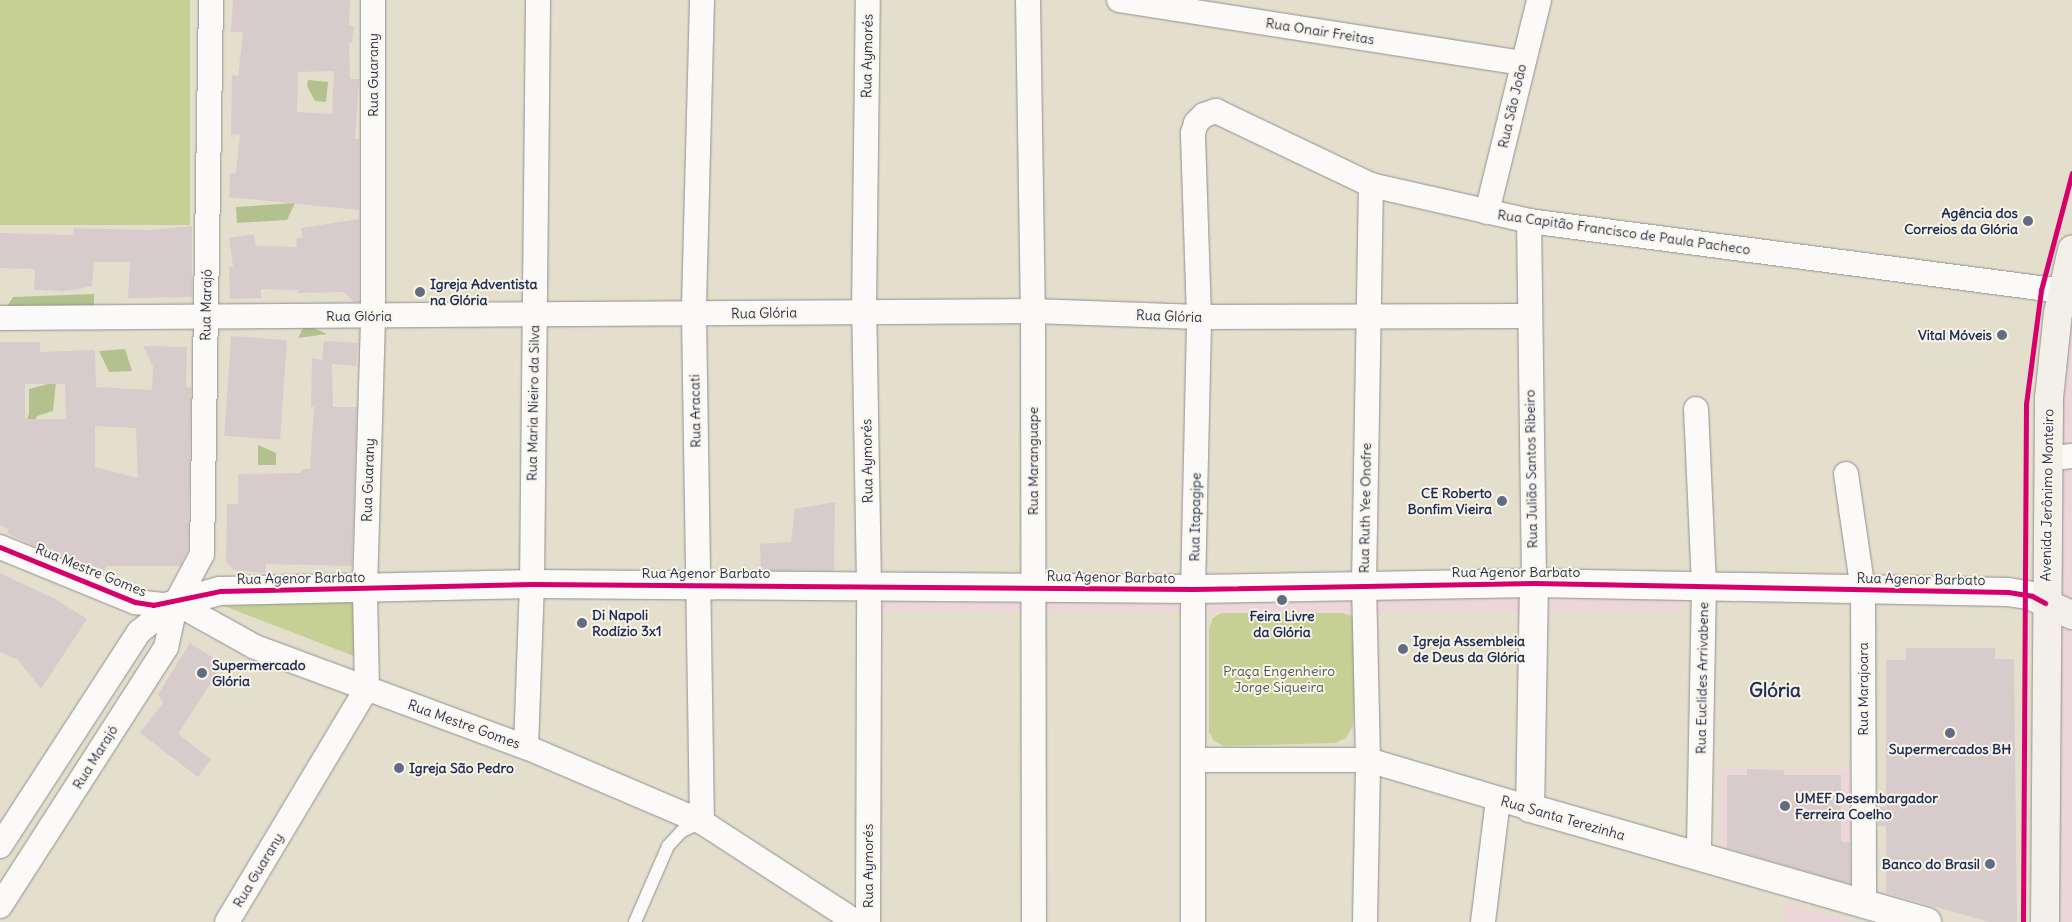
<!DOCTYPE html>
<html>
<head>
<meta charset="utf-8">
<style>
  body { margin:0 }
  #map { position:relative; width:2072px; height:922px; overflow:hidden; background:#e4dfcd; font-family:Delius,sans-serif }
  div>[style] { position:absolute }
  .built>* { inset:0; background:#ecd6d9; transform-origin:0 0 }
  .green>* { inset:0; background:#c6cf94; transform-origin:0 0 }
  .forest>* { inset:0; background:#b2c18e }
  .building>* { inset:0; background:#d7cbcc; transform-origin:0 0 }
  .roads { filter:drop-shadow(0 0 1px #90908f) drop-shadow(0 0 1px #90908f) }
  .service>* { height:12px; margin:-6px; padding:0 6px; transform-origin:6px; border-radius:6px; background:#fbfaf8 }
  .minor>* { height:24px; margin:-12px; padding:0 12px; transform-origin:12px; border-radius:12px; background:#fbfaf8 }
  .tertiary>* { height:28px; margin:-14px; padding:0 14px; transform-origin:14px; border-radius:14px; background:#fbfaf8 }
  .secondary>* { height:28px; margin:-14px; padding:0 14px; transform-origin:14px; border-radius:14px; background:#f2f0e8 }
  .cycleway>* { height:5px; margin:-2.5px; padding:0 2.5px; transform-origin:2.5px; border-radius:2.5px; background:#d6006c }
  .dots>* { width:14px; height:14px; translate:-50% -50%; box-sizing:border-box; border:2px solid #fcf5e5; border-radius:50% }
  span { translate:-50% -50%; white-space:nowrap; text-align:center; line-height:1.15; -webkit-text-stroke:4px #fcf5e5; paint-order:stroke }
  .street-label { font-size:14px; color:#1b2f5e }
  .poi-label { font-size:14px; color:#1b2f5e; font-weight:700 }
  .right { translate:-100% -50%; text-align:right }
  .left { translate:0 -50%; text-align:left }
  .park-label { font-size:14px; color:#475b60 }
  .district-label { font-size:19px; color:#1b2f5e; font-weight:700 }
</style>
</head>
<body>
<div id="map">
  <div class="built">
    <i style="clip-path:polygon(2072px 250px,2072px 922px,2045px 922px,2045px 603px)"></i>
    <i style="left:882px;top:586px;width:800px;height:26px"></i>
    <i style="clip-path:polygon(1720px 769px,1850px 770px,1851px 887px,1720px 849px)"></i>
    <i style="clip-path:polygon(1785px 904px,1802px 909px,1856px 922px,1785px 922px)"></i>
  </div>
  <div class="green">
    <i style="left:0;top:0;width:190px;height:225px"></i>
    <i style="clip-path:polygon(353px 601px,354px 656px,224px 606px)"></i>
    <i style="clip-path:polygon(1221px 613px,1343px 613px,1352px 616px,1357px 625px,1353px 726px,1346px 738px,1335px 743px,1224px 746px,1214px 741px,1209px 732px,1209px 629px,1213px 618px)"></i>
  </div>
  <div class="forest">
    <i style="clip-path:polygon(308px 80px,328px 82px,326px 102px,315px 101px,307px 86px)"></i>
    <i style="clip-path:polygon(295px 203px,287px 220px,237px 223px,236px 207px)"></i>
    <i style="clip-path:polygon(94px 294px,94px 309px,4px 311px,13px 297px)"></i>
    <i style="clip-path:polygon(305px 324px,327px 334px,298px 338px)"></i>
    <i style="clip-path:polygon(125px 349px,132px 371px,109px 372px,99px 351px)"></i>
    <i style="clip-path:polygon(56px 382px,53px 411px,37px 416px,31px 434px,25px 427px,29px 413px,29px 389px)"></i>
    <i style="clip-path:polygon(258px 445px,276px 453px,276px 465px,258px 465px)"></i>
  </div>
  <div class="building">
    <i style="clip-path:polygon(evenodd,233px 0,350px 0,349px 25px,354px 26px,352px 43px,349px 43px,350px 79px,359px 79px,355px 139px,359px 139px,359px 210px,229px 197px,230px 174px,236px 172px,240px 134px,231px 135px,232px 75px,238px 76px,243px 32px,231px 32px,233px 0,334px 71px,332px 114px,297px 112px,298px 72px,334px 71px)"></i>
    <i style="clip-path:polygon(359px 219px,359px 302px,354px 302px,344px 292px,298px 293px,298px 290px,261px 289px,261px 298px,230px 299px,229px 268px,233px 266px,229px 238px,254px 234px,256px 246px,297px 247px,296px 238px,303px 238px,301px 228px)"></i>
    <i style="clip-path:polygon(192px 226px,192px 297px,128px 298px,130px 262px,94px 262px,92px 286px,67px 291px,34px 290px,35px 269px,0 268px,0 233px,73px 235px,74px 228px,149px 230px)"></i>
    <i style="left:287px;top:340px;width:100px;height:56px;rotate:94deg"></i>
    <i style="clip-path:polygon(324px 341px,358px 343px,356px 366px,332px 364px,333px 407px,357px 407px,352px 566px,266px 564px,265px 573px,234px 570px,226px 562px,227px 504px,238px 504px,238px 474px,301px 473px,301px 469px,310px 469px,314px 407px,311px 407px,312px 358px,322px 360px)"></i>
    <i style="clip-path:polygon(evenodd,0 342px,40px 342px,40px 352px,95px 350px,96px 387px,152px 390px,153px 367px,143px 346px,187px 347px,186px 387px,191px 388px,188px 550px,180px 566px,106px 566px,105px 570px,38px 548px,7px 533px,9px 529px,0 525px,0 342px,25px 384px,65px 384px,66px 419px,25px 419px,25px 384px,0 342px,95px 426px,136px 428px,138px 478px,95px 467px,95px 426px)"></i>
    <i style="clip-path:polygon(835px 502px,834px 571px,761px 570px,760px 544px,791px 542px,795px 509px)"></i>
    <i style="clip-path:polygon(0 573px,55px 599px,87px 619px,41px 689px,18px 660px,0 652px)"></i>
    <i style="clip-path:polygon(190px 643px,223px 664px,178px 734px,211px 759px,198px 777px,140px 733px,163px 703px,158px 694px)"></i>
    <i style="clip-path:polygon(1906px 648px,1995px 648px,1995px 659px,2014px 659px,2017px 922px,1990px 922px,1886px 893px,1886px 826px,1878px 826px,1877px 807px,1886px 807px,1886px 660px,1906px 660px)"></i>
    <i style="clip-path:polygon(1747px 769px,1784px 770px,1784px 775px,1841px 775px,1841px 842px,1850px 842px,1850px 884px,1727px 848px,1727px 775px,1747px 775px)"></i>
  </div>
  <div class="roads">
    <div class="service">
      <i style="left:635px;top:922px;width:83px;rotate:-66.5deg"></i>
      <i style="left:668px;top:846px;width:21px;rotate:-47deg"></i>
      <i style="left:682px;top:831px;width:22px;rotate:-24deg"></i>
    </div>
    <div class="minor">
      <i style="left:702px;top:0;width:315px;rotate:91.5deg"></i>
      <i style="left:694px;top:315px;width:507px;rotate:89.1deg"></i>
      <i style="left:1028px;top:0;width:311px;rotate:89.1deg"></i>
      <i style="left:1033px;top:311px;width:611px;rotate:89.91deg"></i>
      <i style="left:1119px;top:0;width:408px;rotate:8.9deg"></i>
      <i style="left:1487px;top:212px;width:218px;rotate:-76.2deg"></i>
      <i style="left:1529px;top:221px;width:362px;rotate:89.2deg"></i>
      <i style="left:0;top:318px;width:1033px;rotate:-0.39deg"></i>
      <i style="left:1033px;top:311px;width:166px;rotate:2.1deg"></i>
      <i style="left:1199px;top:317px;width:329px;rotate:-0.2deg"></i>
      <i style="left:1696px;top:409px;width:177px;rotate:87.4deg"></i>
      <i style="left:1704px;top:586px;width:270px;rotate:91.1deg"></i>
      <i style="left:2047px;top:459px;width:25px;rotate:-7deg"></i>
      <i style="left:1846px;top:474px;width:117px;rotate:81.7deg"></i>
      <i style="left:1863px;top:590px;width:316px;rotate:89.8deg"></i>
      <i style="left:0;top:547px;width:146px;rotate:22.2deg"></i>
      <i style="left:135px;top:602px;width:28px;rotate:6deg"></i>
      <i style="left:163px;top:605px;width:13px;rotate:-9deg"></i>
      <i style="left:176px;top:603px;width:90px;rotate:29.1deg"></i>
      <i style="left:255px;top:647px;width:289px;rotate:20.3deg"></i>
      <i style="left:526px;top:747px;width:191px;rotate:23.1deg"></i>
      <i style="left:702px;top:822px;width:184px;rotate:33deg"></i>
      <i style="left:526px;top:747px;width:163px;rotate:-87.9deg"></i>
      <i style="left:532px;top:584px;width:584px;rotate:-89.41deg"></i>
      <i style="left:1193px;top:760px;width:175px"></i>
      <i style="left:1368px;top:760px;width:169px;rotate:16.5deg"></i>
      <i style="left:0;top:846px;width:255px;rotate:-57deg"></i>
      <i style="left:139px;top:632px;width:46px;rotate:-38.9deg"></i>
      <i style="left:0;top:906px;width:308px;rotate:-57.3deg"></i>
      <i style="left:166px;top:647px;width:45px;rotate:-77.2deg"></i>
      <i style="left:176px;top:603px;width:55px;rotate:-62deg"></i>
      <i style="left:202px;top:554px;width:554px;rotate:-89.07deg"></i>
      <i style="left:227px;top:922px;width:273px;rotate:-59.1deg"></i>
      <i style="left:367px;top:688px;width:99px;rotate:-91.2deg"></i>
      <i style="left:365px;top:589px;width:273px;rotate:-88.3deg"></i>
      <i style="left:373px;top:316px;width:316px;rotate:-90deg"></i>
      <i style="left:868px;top:922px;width:337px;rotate:-89.8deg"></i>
      <i style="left:869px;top:585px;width:274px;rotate:-91deg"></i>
      <i style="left:864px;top:311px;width:311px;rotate:-89.3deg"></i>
      <i style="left:1193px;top:922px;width:333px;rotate:-90deg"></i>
      <i style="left:1193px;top:589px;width:272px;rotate:-88.7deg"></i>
      <i style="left:1199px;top:317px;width:184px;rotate:-91.9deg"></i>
      <i style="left:1193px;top:133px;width:10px;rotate:-73deg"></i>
      <i style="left:1196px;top:123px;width:11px;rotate:-45deg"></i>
      <i style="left:1204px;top:115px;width:13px;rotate:-18deg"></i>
      <i style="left:1216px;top:111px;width:172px;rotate:25.5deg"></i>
      <i style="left:1371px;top:185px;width:162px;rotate:12.8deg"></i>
      <i style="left:1529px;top:221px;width:538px;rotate:7.48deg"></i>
      <i style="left:1365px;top:922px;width:162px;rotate:-88.9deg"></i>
      <i style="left:1368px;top:760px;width:176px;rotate:-91.3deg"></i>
      <i style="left:1364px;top:584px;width:399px;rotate:-89deg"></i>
      <i style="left:1483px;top:922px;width:124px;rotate:-83deg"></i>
    </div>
    <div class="tertiary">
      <i style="left:1534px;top:583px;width:225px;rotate:91deg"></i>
      <i style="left:1530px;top:808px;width:413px;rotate:16deg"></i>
      <i style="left:176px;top:603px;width:46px;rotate:-15.3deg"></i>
      <i style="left:220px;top:591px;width:312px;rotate:-1.3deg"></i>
      <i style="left:532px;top:584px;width:661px;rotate:0.43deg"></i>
      <i style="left:1193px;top:589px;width:341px;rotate:-1deg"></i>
      <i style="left:1534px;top:583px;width:474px;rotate:1.1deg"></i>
      <i style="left:2008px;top:592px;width:24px;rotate:9deg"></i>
      <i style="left:2032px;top:596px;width:15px;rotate:28deg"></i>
    </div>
    <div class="secondary">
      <i style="left:2045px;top:603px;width:30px;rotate:24deg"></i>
      <i style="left:2045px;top:922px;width:524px;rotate:-89.56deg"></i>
      <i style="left:2049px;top:398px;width:85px;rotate:-84deg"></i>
      <i style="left:2058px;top:313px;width:65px;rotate:-77.5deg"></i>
    </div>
  </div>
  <div class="cycleway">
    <i style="left:0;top:547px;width:146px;rotate:22.2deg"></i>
    <i style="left:135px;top:602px;width:18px;rotate:9deg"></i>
    <i style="left:153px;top:605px;width:68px;rotate:-11.8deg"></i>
    <i style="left:220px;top:591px;width:312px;rotate:-1.3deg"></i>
    <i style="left:532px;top:584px;width:661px;rotate:0.43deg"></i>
    <i style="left:1193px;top:589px;width:341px;rotate:-1deg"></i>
    <i style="left:1534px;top:583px;width:474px;rotate:1.1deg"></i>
    <i style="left:2008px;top:592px;width:24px;rotate:9deg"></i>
    <i style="left:2032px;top:596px;width:15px;rotate:28deg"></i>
    <i style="left:2023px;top:922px;width:518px;rotate:-89.67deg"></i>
    <i style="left:2026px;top:404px;width:115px;rotate:-82.5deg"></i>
    <i style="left:2041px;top:290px;width:121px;rotate:-75.2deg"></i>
  </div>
  <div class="dots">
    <i style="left:2028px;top:221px;background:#616d85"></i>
    <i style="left:420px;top:292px;background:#616d85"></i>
    <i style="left:2002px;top:335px;background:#616d85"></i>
    <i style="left:1502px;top:501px;background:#616d85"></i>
    <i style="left:1282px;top:600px;background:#616d85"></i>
    <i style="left:582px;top:623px;background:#616d85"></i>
    <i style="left:1403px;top:649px;background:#616d85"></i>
    <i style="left:202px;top:673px;background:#616d85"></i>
    <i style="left:1950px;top:733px;background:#616d85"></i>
    <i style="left:399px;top:768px;background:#616d85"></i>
    <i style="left:1785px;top:806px;background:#616d85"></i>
    <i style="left:1990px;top:864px;background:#616d85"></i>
  </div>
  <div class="street-label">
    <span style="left:1320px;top:31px;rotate:9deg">Rua Onair Freitas</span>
    <span style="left:867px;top:56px;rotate:-89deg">Rua Aymorés</span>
    <span style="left:373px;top:75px;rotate:-90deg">Rua Guarany</span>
    <span style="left:1512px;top:106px;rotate:-77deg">Rua São João</span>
    <span style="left:1624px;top:232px;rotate:8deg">Rua Capitão Francisco de Paula Pacheco</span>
    <span style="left:206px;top:305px;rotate:-89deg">Rua Marajó</span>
    <span style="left:764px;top:313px;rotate:-1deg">Rua Glória</span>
    <span style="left:359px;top:316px">Rua Glória</span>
    <span style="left:1169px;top:316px;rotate:2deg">Rua Glória</span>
    <span style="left:533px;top:403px;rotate:-89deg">Rua Maria Nieiro da Silva</span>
    <span style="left:695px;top:411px;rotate:-91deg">Rua Aracati</span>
    <span style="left:867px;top:461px;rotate:-91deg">Rua Aymorés</span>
    <span style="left:1033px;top:461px;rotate:-90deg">Rua Maranguape</span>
    <span style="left:1531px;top:469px;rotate:-91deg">Rua Julião Santos Ribeiro</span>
    <span style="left:368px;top:480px;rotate:-88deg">Rua Guarany</span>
    <span style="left:2047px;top:495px;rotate:-89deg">Avenida Jerônimo Monteiro</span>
    <span style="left:1365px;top:508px;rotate:-89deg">Rua Ruth Yee Onofre</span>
    <span style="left:1195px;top:517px;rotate:-89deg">Rua Itapagipe</span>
    <span style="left:91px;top:570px;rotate:22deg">Rua Mestre Gomes</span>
    <span style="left:1516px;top:572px">Rua Agenor Barbato</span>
    <span style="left:706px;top:573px">Rua Agenor Barbato</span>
    <span style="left:1111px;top:577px;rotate:1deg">Rua Agenor Barbato</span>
    <span style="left:301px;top:578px;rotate:-1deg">Rua Agenor Barbato</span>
    <span style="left:1921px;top:579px;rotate:1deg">Rua Agenor Barbato</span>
    <span style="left:1702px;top:678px;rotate:-89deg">Rua Euclides Arrivabene</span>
    <span style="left:1863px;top:689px;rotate:-90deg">Rua Marajoara</span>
    <span style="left:464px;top:724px;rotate:20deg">Rua Mestre Gomes</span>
    <span style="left:95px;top:757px;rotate:-58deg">Rua Marajó</span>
    <span style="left:1563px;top:818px;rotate:16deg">Rua Santa Terezinha</span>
    <span style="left:868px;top:866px;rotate:-90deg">Rua Aymorés</span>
    <span style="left:258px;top:870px;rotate:-59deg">Rua Guarany</span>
  </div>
  <div class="poi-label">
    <span class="right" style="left:2018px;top:221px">Agência dos<br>Correios da Glória</span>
    <span class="left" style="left:430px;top:292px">Igreja Adventista<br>na Glória</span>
    <span class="right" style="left:1992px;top:335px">Vital Móveis</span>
    <span class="right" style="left:1492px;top:501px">CE Roberto<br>Bonfim Vieira</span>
    <span class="left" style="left:592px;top:623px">Di Napoli<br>Rodízio 3x1</span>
    <span style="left:1282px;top:624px">Feira Livre<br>da Glória</span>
    <span class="left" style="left:1413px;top:649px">Igreja Assembleia<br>de Deus da Glória</span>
    <span class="left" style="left:212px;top:673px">Supermercado<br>Glória</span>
    <span style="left:1950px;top:749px">Supermercados BH</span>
    <span class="left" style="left:409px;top:768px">Igreja São Pedro</span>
    <span class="left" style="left:1795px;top:806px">UMEF Desembargador<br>Ferreira Coelho</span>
    <span class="right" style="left:1980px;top:864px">Banco do Brasil</span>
  </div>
  <div class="park-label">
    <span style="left:1279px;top:679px">Praça Engenheiro<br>Jorge Siqueira</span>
  </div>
  <div class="district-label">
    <span style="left:1775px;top:691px">Glória</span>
  </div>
</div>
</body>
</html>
